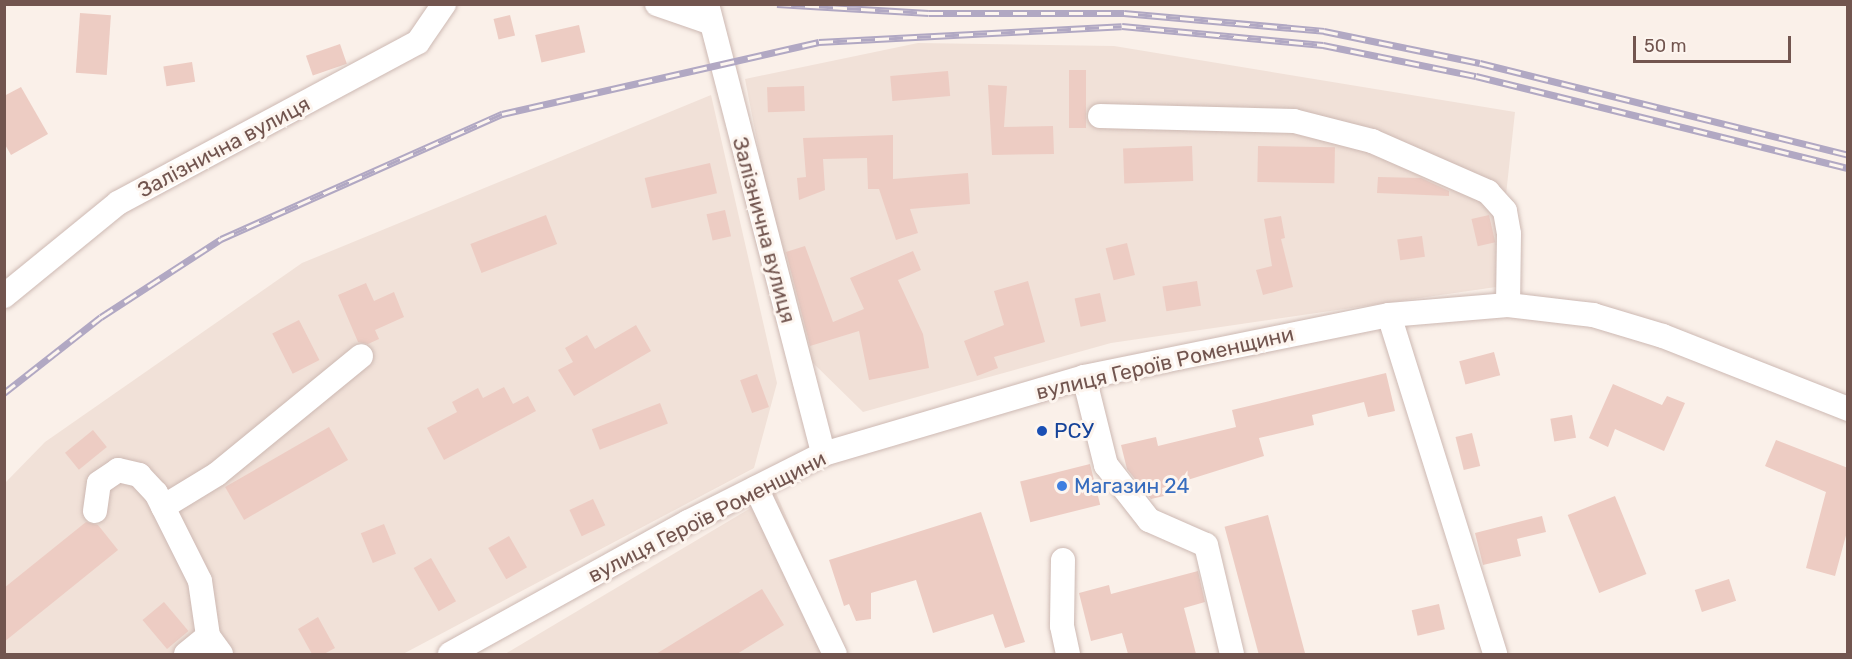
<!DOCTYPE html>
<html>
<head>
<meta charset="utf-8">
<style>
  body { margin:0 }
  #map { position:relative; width:1852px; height:659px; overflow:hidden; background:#faf0e9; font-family:Rubik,sans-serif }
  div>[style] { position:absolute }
  .residential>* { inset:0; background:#f1e1d8 }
  .building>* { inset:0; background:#edccc3; transform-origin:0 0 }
  .roads { filter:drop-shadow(0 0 2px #cdb9b3) drop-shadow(0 0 2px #cdb9b3) }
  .minor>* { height:24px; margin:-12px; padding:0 12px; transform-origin:12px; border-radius:12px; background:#fff }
  .rail>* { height:7px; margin-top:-3.5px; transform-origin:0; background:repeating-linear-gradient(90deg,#fdf5ef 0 14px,#b1a8c3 0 28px); box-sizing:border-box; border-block:2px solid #b1a8c3 }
  .dots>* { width:16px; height:16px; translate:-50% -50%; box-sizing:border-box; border:3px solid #fdf5ef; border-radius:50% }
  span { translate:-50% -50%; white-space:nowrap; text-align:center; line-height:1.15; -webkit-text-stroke:6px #fdf5ef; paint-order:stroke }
  .street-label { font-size:21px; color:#72554f }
  .transit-label { font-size:21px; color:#164399 }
  .left { translate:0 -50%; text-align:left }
  .shop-label { font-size:21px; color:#366cbe }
  .frame { position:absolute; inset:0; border:6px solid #72554f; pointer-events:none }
  .scale { position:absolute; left:1633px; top:36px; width:158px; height:27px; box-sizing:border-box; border:3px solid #72554f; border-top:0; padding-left:8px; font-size:18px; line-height:21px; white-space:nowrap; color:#72554f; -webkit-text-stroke:4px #fdf5ef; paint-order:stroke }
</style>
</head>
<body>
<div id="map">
  <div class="residential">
    <i style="clip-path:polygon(918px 43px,1114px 46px,1515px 112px,1496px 287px,1111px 343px,863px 412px,812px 362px,777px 244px,745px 79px)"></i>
    <i style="clip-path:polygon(711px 95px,777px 383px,754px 468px,403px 654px,5px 654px,5px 483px,45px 442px,302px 263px)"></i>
    <i style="clip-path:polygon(776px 493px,846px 654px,505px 654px)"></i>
  </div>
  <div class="building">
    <i style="left:80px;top:13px;width:31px;height:60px;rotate:4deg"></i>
    <i style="left:510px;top:15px;width:21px;height:17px;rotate:76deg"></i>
    <i style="left:579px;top:25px;width:28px;height:45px;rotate:77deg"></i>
    <i style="left:340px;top:44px;width:21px;height:36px;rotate:71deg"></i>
    <i style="left:192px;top:62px;width:20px;height:29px;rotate:81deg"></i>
    <i style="left:1069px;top:70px;width:17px;height:58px"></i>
    <i style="left:948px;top:71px;width:25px;height:58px;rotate:85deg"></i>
    <i style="clip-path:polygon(988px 85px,1007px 86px,1004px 127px,1053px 126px,1054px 154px,992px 155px)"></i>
    <i style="left:804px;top:86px;width:25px;height:37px;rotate:88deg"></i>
    <i style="clip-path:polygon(21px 87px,48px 134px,11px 155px,4px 143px,4px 96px)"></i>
    <i style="clip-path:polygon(893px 135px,893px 179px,968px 173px,970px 204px,910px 209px,918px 233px,896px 240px,879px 189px,868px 189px,867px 158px,823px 159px,825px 190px,799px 200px,797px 178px,806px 177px,803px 138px)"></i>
    <i style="left:1192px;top:146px;width:35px;height:69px;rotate:88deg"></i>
    <i style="left:1258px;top:146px;width:77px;height:36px;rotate:1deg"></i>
    <i style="left:710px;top:163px;width:31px;height:67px;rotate:77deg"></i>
    <i style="clip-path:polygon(1378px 177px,1421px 178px,1449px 191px,1449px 196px,1377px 193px)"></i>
    <i style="left:725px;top:210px;width:27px;height:19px;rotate:77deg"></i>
    <i style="left:546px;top:215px;width:31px;height:81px;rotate:69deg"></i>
    <i style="left:1489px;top:215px;width:28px;height:18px;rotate:77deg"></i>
    <i style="clip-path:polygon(1281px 216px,1285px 238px,1281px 239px,1293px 287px,1263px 295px,1256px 270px,1272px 266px,1264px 219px)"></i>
    <i style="left:1422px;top:236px;width:21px;height:25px;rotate:82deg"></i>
    <i style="left:1127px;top:243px;width:33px;height:22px;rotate:76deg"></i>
    <i style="clip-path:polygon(805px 246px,833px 322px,864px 309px,850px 278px,913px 251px,921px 270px,898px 280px,923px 334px,929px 368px,869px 380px,859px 331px,810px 346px,786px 252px)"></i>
    <i style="clip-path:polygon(1028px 281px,1045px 342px,994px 357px,998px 368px,977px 376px,964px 341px,1004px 325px,994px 291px)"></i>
    <i style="left:1197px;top:281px;width:25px;height:35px;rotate:81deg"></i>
    <i style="clip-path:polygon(366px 283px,374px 301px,394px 292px,404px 317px,375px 330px,379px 339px,368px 344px,358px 342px,338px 295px)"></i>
    <i style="left:1100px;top:293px;width:29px;height:26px;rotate:78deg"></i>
    <i style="left:299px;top:320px;width:45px;height:30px;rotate:63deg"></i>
    <i style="clip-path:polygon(636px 325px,651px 351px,574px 396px,558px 370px,573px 362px,565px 348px,587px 335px,595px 349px)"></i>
    <i style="left:1494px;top:352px;width:24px;height:36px;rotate:75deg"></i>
    <i style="clip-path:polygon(1386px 373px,1395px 411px,1368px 417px,1364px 402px,1312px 415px,1314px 425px,1259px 438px,1264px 456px,1162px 488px,1164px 496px,1151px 499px,1127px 469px,1121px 445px,1156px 437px,1158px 446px,1236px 427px,1232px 410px)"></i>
    <i style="left:757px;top:374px;width:35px;height:18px;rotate:70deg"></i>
    <i style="clip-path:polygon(1613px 384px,1662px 405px,1667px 396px,1685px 403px,1664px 451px,1615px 429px,1608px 447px,1589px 438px)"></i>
    <i style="clip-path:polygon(504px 387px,513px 404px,528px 396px,536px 411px,444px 460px,427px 428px,457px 412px,452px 402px,478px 388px,483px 398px)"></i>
    <i style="left:660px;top:403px;width:22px;height:73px;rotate:69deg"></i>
    <i style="left:1572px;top:415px;width:23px;height:22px;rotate:80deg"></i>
    <i style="left:329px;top:427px;width:38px;height:120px;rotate:60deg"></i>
    <i style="left:93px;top:430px;width:22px;height:36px;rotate:51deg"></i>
    <i style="left:1472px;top:433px;width:34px;height:17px;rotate:76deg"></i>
    <i style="clip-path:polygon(1776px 440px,1848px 468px,1848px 528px,1835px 576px,1806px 568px,1826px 492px,1765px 466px)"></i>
    <i style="left:1090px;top:464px;width:42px;height:72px;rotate:76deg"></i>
    <i style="left:1615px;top:496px;width:84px;height:51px;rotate:68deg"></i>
    <i style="left:593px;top:499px;width:29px;height:26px;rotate:65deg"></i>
    <i style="clip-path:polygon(981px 512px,1025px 642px,1005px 648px,993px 614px,933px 633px,916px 580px,871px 593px,871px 619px,856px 621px,849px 604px,844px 606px,829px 560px)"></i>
    <i style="left:1268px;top:515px;width:144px;height:45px;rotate:75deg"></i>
    <i style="clip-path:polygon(1542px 516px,1546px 532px,1517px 539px,1521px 556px,1483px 565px,1475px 533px)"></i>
    <i style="clip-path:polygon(86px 522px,98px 525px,118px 550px,4px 642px,4px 588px)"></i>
    <i style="left:384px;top:524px;width:32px;height:25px;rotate:68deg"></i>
    <i style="left:509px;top:536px;width:36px;height:24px;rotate:60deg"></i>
    <i style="left:431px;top:558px;width:50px;height:20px;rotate:60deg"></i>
    <i style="clip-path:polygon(1198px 571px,1205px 602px,1184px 608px,1196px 654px,1128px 654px,1122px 633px,1091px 641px,1079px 593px,1109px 585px,1111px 594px)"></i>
    <i style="left:1729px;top:579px;width:23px;height:36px;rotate:72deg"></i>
    <i style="clip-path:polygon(762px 589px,784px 625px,737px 654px,656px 654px)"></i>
    <i style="left:164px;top:602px;width:38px;height:28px;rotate:50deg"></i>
    <i style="left:1439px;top:604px;width:26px;height:28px;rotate:77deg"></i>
    <i style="clip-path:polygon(318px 617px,335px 648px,324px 654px,312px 654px,298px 629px)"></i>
  </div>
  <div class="roads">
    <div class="minor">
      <i style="left:657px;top:4px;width:55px;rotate:19.1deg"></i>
      <i style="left:707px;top:4px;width:465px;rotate:75.5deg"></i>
      <i style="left:1100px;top:116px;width:194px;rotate:1.5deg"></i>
      <i style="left:1294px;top:121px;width:81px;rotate:14.4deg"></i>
      <i style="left:1372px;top:141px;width:127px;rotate:23.7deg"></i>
      <i style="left:1488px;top:192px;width:25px;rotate:48deg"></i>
      <i style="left:1505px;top:211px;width:23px;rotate:80deg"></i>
      <i style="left:1509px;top:234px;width:71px;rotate:90.8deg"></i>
      <i style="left:4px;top:296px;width:147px;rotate:-39.2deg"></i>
      <i style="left:118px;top:203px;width:340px;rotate:-28.2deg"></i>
      <i style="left:418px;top:42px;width:46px;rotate:-55.6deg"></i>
      <i style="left:1389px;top:315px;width:355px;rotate:72.6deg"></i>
      <i style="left:1084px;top:377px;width:91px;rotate:76deg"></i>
      <i style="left:1106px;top:465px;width:70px;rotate:52deg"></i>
      <i style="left:1149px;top:520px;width:62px;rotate:23.7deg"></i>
      <i style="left:1206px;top:545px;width:112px;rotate:76.6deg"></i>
      <i style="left:756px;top:488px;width:184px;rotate:64.6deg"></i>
      <i style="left:163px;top:507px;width:63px;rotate:-31.4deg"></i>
      <i style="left:217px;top:474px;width:186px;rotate:-39.3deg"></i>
      <i style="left:95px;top:511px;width:28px;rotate:-82deg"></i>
      <i style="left:99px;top:483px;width:23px;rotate:-34deg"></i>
      <i style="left:118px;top:470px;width:22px;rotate:13deg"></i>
      <i style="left:139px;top:475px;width:25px;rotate:47deg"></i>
      <i style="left:156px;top:493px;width:98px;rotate:63.4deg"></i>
      <i style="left:200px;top:581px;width:56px;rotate:81.7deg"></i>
      <i style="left:208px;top:636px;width:22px;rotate:54deg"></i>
      <i style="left:1063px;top:560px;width:66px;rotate:90.9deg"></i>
      <i style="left:1062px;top:626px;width:29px;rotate:78deg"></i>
      <i style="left:186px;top:654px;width:28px;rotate:-39deg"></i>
      <i style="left:450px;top:654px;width:272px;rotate:-29deg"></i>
      <i style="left:688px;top:522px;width:151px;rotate:-26.7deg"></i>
      <i style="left:823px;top:454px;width:272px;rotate:-16.4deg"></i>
      <i style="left:1084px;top:377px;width:311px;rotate:-11.5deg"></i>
      <i style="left:1389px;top:315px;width:119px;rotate:-4.8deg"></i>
      <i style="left:1508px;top:305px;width:86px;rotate:6.7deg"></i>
      <i style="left:1593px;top:315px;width:73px;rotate:16.7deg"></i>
      <i style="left:1663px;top:336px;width:199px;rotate:21.5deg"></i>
    </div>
  </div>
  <div class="rail">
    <i style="left:777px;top:4px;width:152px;rotate:3.4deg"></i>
    <i style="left:929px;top:13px;width:195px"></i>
    <i style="left:1124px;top:13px;width:201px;rotate:5.1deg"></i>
    <i style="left:1324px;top:31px;width:159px;rotate:11.6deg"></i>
    <i style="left:1480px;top:63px;width:379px;rotate:14deg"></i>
    <i style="left:4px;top:393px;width:123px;rotate:-38.1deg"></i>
    <i style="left:101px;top:317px;width:143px;rotate:-33deg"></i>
    <i style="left:221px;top:239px;width:308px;rotate:-24deg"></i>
    <i style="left:502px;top:114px;width:325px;rotate:-12.8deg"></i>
    <i style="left:819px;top:42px;width:303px;rotate:-3deg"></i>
    <i style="left:1122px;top:26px;width:202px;rotate:5.4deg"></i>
    <i style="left:1323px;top:45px;width:156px;rotate:11.5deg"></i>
    <i style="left:1476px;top:76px;width:383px;rotate:13.9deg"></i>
  </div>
  <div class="dots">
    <i style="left:1042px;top:431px;background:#1a4fb4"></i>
    <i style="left:1062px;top:486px;background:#3f7fe0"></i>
  </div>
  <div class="street-label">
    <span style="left:224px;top:147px;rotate:-28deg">Залізнична вулиця</span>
    <span style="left:764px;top:230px;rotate:75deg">Залізнична вулиця</span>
    <span style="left:1165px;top:363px;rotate:-13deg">вулиця Героїв Роменщини</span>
    <span style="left:707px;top:517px;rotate:-27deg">вулиця Героїв Роменщини</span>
  </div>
  <div class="transit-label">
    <span class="left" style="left:1054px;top:431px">РСУ</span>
  </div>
  <div class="shop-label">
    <span class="left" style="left:1074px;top:486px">Магазин 24</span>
  </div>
  <div class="frame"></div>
  <div class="scale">50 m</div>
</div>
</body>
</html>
